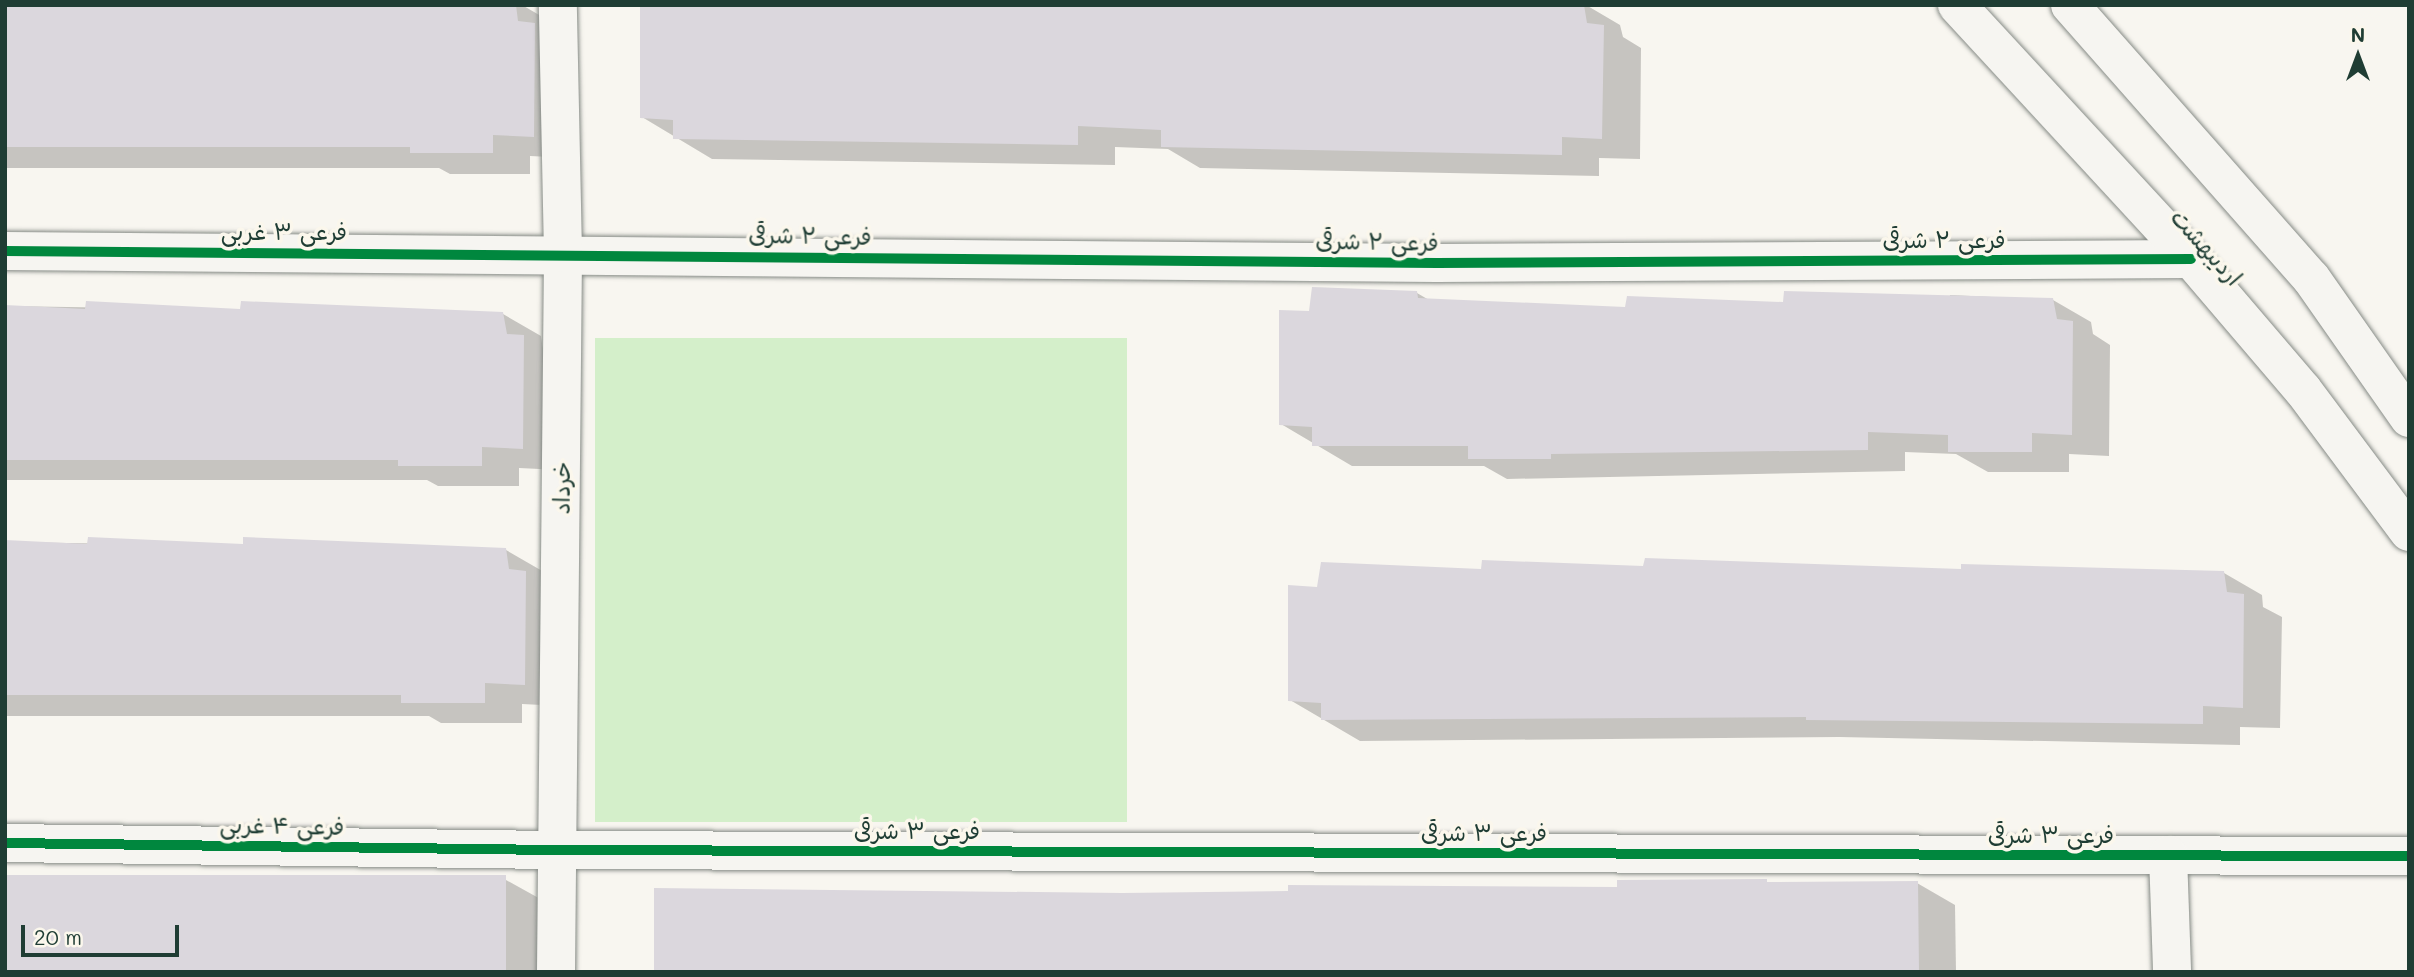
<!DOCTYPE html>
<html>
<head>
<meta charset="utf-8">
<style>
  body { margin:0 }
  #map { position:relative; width:2414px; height:977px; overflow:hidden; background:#f8f6f0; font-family:Mali,"Playpen Sans Arabic",sans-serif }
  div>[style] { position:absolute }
  .green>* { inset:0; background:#d4efca; transform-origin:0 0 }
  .shadow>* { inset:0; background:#0003 }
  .building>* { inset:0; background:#dbd7dd; transform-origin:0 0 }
  .roads { filter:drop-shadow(0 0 2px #868b86) drop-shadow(0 0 2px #868b86) }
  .minor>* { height:38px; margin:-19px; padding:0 19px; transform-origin:19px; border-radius:19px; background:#f6f5f1 }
  .tertiary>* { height:38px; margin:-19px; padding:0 19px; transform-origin:19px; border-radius:19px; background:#f6f5f1 }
  .cycleway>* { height:10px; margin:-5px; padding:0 5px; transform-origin:5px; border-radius:5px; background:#00873e }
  span { translate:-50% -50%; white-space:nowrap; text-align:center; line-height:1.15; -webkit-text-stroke:7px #fbf7ec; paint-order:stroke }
  .street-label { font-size:23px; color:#1f3d34 }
  .frame { position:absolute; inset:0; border:7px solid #1f3d34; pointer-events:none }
  .north { position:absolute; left:2323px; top:21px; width:70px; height:70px; -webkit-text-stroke:5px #fbf7ec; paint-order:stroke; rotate:0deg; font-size:19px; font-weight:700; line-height:28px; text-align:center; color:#1f3d34 }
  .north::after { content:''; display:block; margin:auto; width:24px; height:32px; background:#1f3d34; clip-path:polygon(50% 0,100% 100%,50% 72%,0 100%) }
  .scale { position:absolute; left:21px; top:925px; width:158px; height:32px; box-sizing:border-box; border:4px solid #1f3d34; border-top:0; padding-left:9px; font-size:21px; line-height:24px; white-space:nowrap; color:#1f3d34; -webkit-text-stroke:5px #fbf7ec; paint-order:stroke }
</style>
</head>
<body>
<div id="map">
  <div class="green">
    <i style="left:595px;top:338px;width:532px;height:484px"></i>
  </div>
  <div class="shadow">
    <i style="clip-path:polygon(5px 5px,522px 5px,553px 23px,571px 158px,530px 156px,530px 174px,450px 174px,439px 168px,5px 168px)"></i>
    <i style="clip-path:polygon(672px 5px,1586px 5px,1620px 25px,1623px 37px,1641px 48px,1640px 159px,1599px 158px,1599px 176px,1200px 168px,1168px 149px,1115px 147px,1115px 165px,712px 159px,642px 117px)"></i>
    <i style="clip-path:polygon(1417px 293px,1429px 300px,1627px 308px,1949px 300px,1950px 295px,2053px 300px,2091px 322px,2093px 334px,2110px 345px,2109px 456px,2069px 454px,2069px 472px,1988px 472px,1956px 454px,1905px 452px,1905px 471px,1507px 479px,1484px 466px,1352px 466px,1281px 424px,1311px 313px)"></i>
    <i style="clip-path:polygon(5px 306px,503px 314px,541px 336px,560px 470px,519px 468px,519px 486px,438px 486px,427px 480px,5px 480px)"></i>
    <i style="clip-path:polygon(5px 542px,506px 550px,544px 572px,562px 706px,522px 704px,522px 723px,441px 723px,429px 716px,5px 716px)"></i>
    <i style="clip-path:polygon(1645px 568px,2224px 573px,2262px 595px,2263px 607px,2282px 617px,2280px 728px,2240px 727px,2240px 745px,1839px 737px,1360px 741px,1290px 700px,1319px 589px,1483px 571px)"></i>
    <i style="clip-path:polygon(506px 880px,544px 901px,542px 972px,5px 972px)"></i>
    <i style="clip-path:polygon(1917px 883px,1955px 905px,1956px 972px,656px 972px,1122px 895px)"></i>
  </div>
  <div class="building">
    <i style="clip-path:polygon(5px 5px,516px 5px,518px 21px,535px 23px,534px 137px,493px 135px,493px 153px,410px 153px,410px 147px,5px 147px)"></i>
    <i style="clip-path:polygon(640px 5px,1584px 5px,1587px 23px,1604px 25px,1602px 139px,1562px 137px,1562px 155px,1161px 147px,1161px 130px,1078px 126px,1078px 145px,673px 139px,673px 120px,640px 118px)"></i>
    <i style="clip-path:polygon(1312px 287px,1417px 291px,1418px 298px,1625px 307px,1627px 296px,1783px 302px,1784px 291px,2053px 298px,2057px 319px,2073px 321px,2072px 435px,2032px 433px,2032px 452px,1948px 452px,1948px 435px,1868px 432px,1868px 450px,1551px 454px,1551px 459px,1468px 459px,1468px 446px,1312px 446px,1312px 427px,1279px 425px,1279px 310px,1309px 311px)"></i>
    <i style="clip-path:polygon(86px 301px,240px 309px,241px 301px,503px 312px,507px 334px,524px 335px,523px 449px,482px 447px,482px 466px,398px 466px,398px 460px,5px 460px,5px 305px,85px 309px)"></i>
    <i style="clip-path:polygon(88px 537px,243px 544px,243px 537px,506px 548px,509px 569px,526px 571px,525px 685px,485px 683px,485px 703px,401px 703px,401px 695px,5px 695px,5px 540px,87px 544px)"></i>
    <i style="clip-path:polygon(1645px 558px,1961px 569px,1961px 564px,2224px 571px,2227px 592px,2244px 594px,2243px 708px,2203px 706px,2203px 724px,1806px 720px,1806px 717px,1321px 720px,1321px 703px,1288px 701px,1288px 585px,1317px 587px,1321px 562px,1481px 569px,1482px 560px,1643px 566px)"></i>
    <i style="left:5px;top:875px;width:501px;height:97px"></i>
    <i style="clip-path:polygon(1767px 879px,1767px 882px,1918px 881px,1919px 972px,654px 972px,654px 888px,1122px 893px,1288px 891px,1288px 885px,1617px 887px,1617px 880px)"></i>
  </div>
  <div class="roads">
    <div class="minor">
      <i style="left:5px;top:251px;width:1432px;rotate:0.48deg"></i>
      <i style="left:1437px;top:263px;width:754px;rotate:-0.3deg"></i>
      <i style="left:5px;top:843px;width:553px;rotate:0.73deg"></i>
      <i style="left:558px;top:850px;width:1851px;rotate:0.19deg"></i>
      <i style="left:2168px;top:855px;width:117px;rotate:88deg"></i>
    </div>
    <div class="tertiary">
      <i style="left:1957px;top:5px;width:345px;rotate:47.3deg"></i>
      <i style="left:2191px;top:259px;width:172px;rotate:49.5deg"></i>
      <i style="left:2303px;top:390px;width:177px;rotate:53.3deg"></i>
      <i style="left:2070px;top:5px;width:364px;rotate:48.6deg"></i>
      <i style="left:2311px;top:278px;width:171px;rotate:55deg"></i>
      <i style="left:556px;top:972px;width:719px;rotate:-89.44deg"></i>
      <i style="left:563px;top:253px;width:248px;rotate:-91.2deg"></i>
    </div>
  </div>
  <div class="cycleway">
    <i style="left:5px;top:251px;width:1432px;rotate:0.48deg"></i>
    <i style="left:1437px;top:263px;width:754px;rotate:-0.3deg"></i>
    <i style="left:5px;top:843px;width:553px;rotate:0.73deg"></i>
    <i style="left:558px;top:850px;width:1851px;rotate:0.19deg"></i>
  </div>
  <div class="street-label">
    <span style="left:284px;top:231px">فرعی ۳ غربی</span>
    <span style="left:810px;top:235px;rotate:1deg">فرعی ۲ شرقی</span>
    <span style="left:1944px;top:239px">فرعی ۲ شرقی</span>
    <span style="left:1377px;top:241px;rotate:1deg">فرعی ۲ شرقی</span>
    <span style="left:2207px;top:247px;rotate:48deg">اردیبهشت</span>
    <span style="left:561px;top:488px;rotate:-90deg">خرداد</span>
    <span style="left:282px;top:825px;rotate:1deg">فرعی ۴ غربی</span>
    <span style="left:917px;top:830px">فرعی ۳ شرقی</span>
    <span style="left:1484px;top:832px">فرعی ۳ شرقی</span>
    <span style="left:2051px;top:834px">فرعی ۳ شرقی</span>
  </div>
  <div class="frame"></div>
  <div class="north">N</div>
  <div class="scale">20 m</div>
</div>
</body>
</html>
